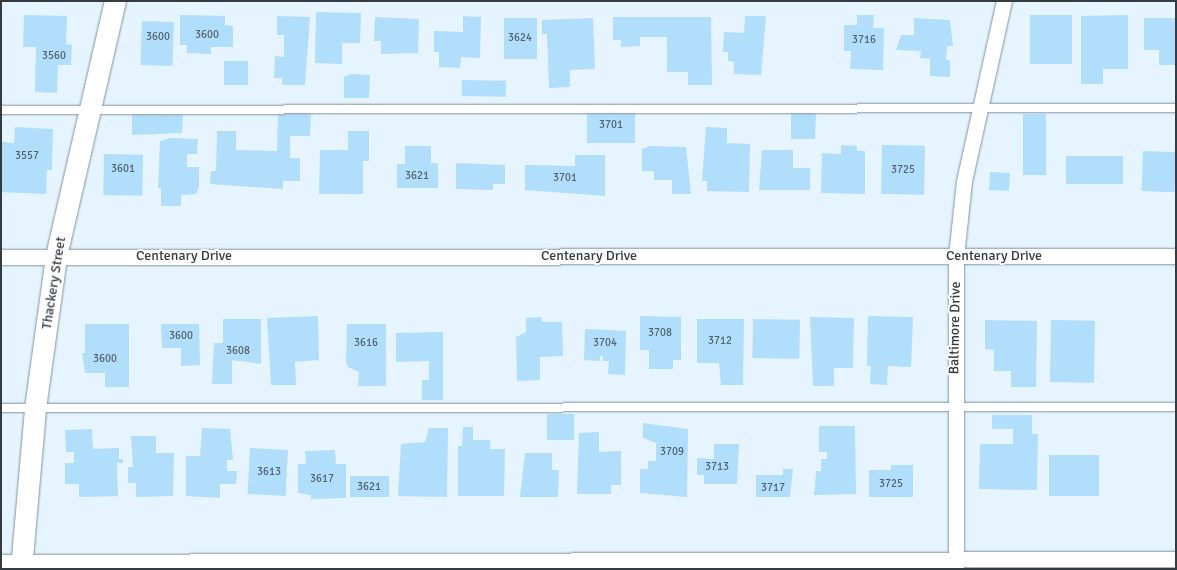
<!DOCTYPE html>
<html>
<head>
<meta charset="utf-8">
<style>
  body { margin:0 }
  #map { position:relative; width:1177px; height:570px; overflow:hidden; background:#e5f4fe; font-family:Signika,sans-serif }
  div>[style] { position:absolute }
  .building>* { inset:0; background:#b1defb; transform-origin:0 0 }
  .roads { filter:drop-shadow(0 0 1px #82949f) drop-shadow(0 0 1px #82949f) }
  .lane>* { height:8px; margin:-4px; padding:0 4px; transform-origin:4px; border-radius:4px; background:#fff }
  .street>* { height:15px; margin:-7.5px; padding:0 7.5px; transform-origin:7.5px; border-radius:7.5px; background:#fff }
  .secondary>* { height:21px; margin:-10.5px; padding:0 10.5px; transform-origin:10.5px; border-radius:10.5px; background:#fff }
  span { translate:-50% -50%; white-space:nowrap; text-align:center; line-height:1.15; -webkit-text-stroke:4px #fff; paint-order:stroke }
  .number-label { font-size:11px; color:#536470 }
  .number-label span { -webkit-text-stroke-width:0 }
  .street-label { font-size:14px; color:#343c41 }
  .frame { position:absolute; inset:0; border:2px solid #343c41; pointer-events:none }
</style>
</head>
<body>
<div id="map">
  <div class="building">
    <i style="clip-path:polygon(316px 12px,361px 13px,360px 43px,342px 43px,342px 64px,315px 63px)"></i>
    <i style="clip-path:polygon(24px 15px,67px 16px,66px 44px,72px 45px,71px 65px,58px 65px,57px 93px,35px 92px,36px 47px,23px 47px)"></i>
    <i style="clip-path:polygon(180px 15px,225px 16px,225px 25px,233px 26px,233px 47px,211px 47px,211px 54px,187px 53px,187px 45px,180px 45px)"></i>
    <i style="clip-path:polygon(857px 15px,874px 15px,873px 28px,884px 28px,883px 70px,850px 69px,851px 51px,844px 51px,844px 25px,857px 25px)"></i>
    <i style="left:1072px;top:15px;width:49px;height:42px;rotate:90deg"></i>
    <i style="clip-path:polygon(1128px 15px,1128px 69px,1103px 69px,1103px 84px,1081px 84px,1081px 16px)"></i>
    <i style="clip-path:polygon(277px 16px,310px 17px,305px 85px,282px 85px,282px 78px,274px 78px,275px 56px,284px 57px,284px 35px,277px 35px)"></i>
    <i style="clip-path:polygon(463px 16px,481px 17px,480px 58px,461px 57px,460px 68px,439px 67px,439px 52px,434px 52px,434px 31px,463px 32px)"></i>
    <i style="clip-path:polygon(745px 16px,766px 16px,761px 75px,734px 74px,734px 62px,728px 61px,728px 52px,723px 52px,724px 32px,744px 33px)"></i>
    <i style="clip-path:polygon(375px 17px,419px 19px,418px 53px,381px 54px,381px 41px,374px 41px)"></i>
    <i style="clip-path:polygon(613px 17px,711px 17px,712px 85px,688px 85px,688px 72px,667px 72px,667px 37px,640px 37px,640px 46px,621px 47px,621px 40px,613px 40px)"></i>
    <i style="left:504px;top:18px;width:33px;height:41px"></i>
    <i style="clip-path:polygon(593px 18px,595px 69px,570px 70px,570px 87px,549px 88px,547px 34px,542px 34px,542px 20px)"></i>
    <i style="clip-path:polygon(914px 18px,950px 20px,953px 46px,947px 46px,946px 60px,950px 60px,950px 77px,930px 76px,930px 59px,920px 58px,921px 51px,896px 50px,901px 35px,914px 35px)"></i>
    <i style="clip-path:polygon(1144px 18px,1176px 18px,1176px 65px,1159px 65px,1159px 50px,1144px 50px)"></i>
    <i style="left:142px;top:21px;width:32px;height:44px;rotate:2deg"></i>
    <i style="left:224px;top:61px;width:24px;height:24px"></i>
    <i style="clip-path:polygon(351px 74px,370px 75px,369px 98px,344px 98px,344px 77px)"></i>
    <i style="left:462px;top:80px;width:44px;height:16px;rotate:1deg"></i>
    <i style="left:587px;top:111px;width:48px;height:32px"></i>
    <i style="clip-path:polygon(791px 111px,816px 114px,815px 139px,791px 139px)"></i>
    <i style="clip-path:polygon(278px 112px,311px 112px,310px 136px,290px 136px,290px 158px,300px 158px,300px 181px,283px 181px,283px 189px,210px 184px,211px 171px,216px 171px,217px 131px,236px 131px,236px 150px,277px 151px)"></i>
    <i style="clip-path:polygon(132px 114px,183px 115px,182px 133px,132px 135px)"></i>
    <i style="left:1023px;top:114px;width:23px;height:61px"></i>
    <i style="clip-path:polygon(15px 127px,53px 129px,52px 170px,47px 170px,46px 194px,1px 192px,1px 142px,14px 143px)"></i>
    <i style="clip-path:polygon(706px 127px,727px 128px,727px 143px,750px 144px,749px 192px,707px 191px,707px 181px,702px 181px)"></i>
    <i style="clip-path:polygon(348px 131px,369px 131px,369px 161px,363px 161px,363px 194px,319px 194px,320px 150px,348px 150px)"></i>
    <i style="clip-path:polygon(170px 138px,198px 139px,197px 154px,187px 154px,187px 167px,199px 167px,199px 187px,196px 194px,181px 195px,181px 206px,161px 206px,161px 188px,158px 188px,160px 141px)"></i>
    <i style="clip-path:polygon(841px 145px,857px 146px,857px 151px,865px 151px,865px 194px,821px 193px,822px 153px,841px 154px)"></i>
    <i style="left:882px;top:145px;width:43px;height:49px;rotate:1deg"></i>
    <i style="clip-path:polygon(405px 146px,431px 146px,431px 163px,438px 163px,438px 188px,397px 188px,397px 164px,405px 164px)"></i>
    <i style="clip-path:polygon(650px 146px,686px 147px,691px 194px,672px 194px,672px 180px,654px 180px,654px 171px,642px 171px,642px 149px)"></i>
    <i style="clip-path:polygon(762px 150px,793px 150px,793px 168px,810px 168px,810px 190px,759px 190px)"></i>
    <i style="left:1143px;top:151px;width:33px;height:40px;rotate:2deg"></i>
    <i style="left:104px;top:154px;width:39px;height:41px;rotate:1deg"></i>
    <i style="clip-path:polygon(575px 155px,605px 155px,605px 196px,525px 190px,525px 165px,575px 166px)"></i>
    <i style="left:1066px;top:156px;width:57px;height:28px"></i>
    <i style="clip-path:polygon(456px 163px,505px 165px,505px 184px,493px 184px,493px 190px,456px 189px)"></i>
    <i style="left:990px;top:172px;width:20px;height:18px;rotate:3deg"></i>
    <i style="clip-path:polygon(318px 316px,319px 360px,295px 362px,296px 385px,271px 385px,267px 318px)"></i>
    <i style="clip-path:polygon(640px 316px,681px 317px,681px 360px,673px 360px,673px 369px,649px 369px,649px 350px,640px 350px)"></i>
    <i style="clip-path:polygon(868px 316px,913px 317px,911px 367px,888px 366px,887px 385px,870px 384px,871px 366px,867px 366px)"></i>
    <i style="clip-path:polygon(541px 317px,542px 322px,562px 322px,563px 356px,540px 357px,540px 380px,517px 381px,516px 337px,526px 332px,526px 318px)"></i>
    <i style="clip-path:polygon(810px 317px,854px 318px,853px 368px,834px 368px,834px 386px,813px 386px)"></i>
    <i style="clip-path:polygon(223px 319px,261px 319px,261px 364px,232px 360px,232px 384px,212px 384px,214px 343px,223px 343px)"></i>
    <i style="clip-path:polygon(697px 319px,744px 319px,743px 385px,721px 385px,719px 363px,697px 363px)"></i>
    <i style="left:753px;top:319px;width:47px;height:39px;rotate:1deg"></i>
    <i style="clip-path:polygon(985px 320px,1037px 321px,1036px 387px,1011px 387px,1011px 371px,994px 371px,994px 350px,985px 349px)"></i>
    <i style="left:1051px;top:320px;width:44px;height:62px;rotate:1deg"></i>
    <i style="clip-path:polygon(85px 324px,129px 324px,129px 387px,105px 387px,105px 373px,85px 373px,82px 353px,85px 353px)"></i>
    <i style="clip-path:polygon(161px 324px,199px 324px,200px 365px,181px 366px,181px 348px,162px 348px)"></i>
    <i style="clip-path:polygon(347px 324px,386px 324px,386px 386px,358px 386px,359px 372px,348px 367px,346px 361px)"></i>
    <i style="clip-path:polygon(585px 329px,626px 331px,625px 375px,608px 374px,609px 361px,603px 361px,603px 356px,600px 356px,600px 361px,584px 360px)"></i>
    <i style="clip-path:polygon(443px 332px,443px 400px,422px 400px,422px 380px,429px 380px,429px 361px,396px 362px,396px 333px)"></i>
    <i style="left:547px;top:414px;width:27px;height:26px"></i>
    <i style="clip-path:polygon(992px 415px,1032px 415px,1032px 434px,1038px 434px,1037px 490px,979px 489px,980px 444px,1013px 444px,1013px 429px,992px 429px)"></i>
    <i style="clip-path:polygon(643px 423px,688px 429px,687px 497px,640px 493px,640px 469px,648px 469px,648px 461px,656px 461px,656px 443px,643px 438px)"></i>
    <i style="clip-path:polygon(819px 426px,855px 426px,856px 494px,814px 495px,816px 471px,821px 471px,821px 459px,827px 459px,827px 452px,819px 452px)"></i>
    <i style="clip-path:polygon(463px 427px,473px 427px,473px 440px,490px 440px,490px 449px,505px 449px,504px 496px,458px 496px,458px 446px,462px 446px)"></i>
    <i style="clip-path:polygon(202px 428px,230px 429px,233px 460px,227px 460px,227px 471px,237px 471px,236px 484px,220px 484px,220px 498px,186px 496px,186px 456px,200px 456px)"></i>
    <i style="clip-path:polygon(429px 428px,448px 428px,447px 497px,398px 496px,401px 444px,425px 442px)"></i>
    <i style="clip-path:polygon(92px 429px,93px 449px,119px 448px,119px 459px,123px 459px,123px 463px,117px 463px,118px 496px,79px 497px,79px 484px,65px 484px,65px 463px,74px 463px,74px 452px,66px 452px,65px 430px)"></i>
    <i style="clip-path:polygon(599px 432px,599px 452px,621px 451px,621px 485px,611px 485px,611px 494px,577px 494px,579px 433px)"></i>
    <i style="clip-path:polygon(131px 436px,156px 436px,156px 453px,174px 453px,173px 496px,136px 497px,136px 483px,128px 483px,128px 467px,133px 467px)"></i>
    <i style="clip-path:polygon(714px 444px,739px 444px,737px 484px,704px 484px,704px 475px,697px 475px,697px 458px,714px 459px)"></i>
    <i style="left:250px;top:448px;width:38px;height:46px;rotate:3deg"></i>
    <i style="clip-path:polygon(335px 450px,336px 464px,346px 464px,346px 498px,311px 499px,311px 495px,298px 493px,298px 464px,306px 464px,305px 451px)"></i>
    <i style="clip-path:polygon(525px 453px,552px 453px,552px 470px,559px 470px,558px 497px,520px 497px)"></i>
    <i style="left:1049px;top:455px;width:50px;height:41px"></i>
    <i style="clip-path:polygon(891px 465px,913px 465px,913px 497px,869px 497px,869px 470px,891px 470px)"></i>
    <i style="clip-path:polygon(783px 469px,793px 469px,790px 497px,756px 497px,756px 475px,783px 475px)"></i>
    <i style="left:350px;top:476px;width:39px;height:21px"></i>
  </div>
  <div class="roads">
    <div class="lane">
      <i style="left:1px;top:110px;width:1175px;rotate:-0.1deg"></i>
      <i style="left:1px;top:408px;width:1175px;rotate:-0.05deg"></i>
    </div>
    <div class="street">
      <i style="left:1px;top:257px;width:1175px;rotate:-0.05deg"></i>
      <i style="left:1px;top:562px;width:1175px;rotate:-0.15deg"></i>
      <i style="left:956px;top:569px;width:313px;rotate:-90deg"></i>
      <i style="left:956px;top:256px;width:75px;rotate:-83.9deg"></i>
      <i style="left:964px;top:181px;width:184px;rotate:-77.5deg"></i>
    </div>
    <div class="secondary">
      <i style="left:21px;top:569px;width:162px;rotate:-85deg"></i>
      <i style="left:35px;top:408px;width:153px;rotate:-82.1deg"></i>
      <i style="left:56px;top:256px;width:262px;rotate:-77deg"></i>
    </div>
  </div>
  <div class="number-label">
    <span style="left:207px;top:35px">3600</span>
    <span style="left:158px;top:37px">3600</span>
    <span style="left:520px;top:38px">3624</span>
    <span style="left:864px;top:40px">3716</span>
    <span style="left:54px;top:56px">3560</span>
    <span style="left:611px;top:125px">3701</span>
    <span style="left:27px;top:156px">3557</span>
    <span style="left:123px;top:169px">3601</span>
    <span style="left:903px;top:170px">3725</span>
    <span style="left:417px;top:176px">3621</span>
    <span style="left:565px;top:178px">3701</span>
    <span style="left:660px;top:333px">3708</span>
    <span style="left:181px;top:336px">3600</span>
    <span style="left:720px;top:341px">3712</span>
    <span style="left:366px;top:343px">3616</span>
    <span style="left:605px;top:343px">3704</span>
    <span style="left:238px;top:351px">3608</span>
    <span style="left:105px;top:359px">3600</span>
    <span style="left:672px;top:452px">3709</span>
    <span style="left:717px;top:467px">3713</span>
    <span style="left:269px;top:472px">3613</span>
    <span style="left:322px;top:479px">3617</span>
    <span style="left:891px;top:484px">3725</span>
    <span style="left:369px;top:487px">3621</span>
    <span style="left:773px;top:488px">3717</span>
  </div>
  <div class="street-label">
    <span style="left:184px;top:256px">Centenary Drive</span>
    <span style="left:589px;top:256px">Centenary Drive</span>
    <span style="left:994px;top:256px">Centenary Drive</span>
    <span style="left:54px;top:283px;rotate:-81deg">Thackery Street</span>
    <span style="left:955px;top:328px;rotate:-89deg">Baltimore Drive</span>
  </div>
  <div class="frame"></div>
</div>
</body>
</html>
